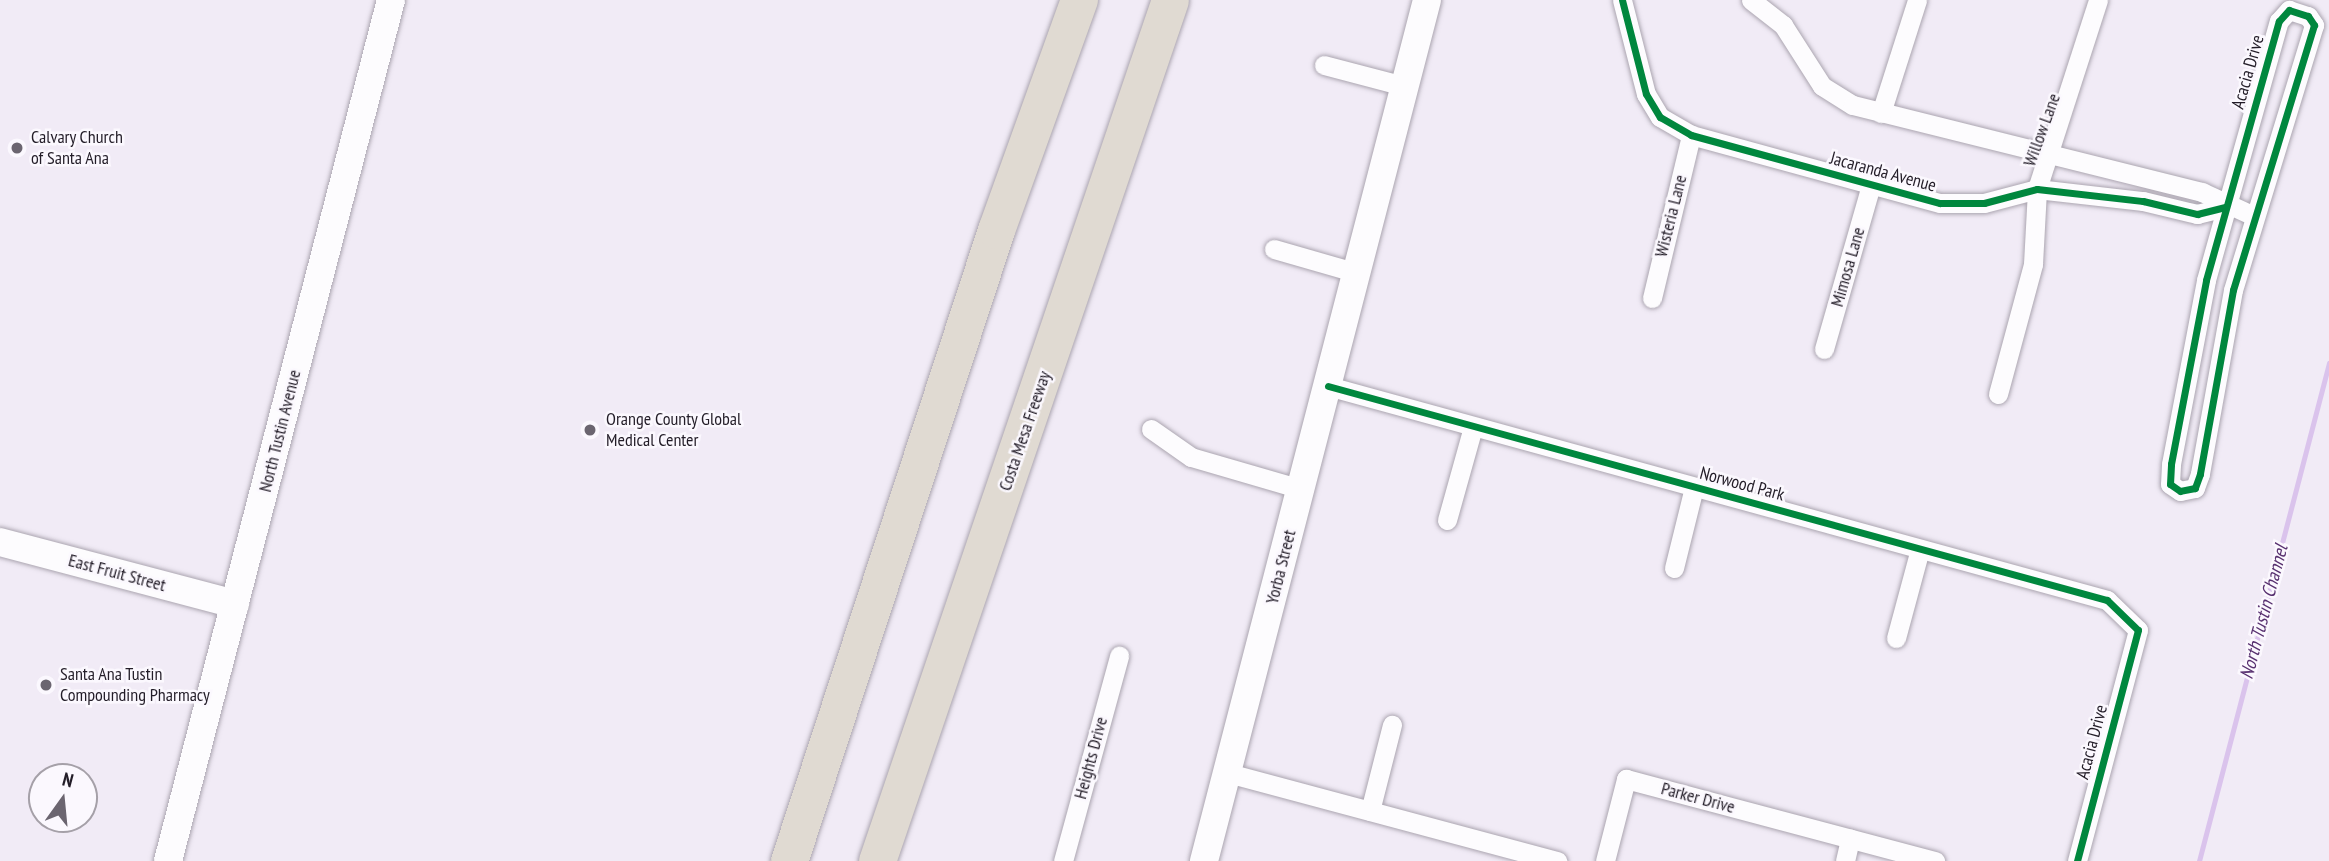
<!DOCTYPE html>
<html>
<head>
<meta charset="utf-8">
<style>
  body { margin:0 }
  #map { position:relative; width:2329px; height:861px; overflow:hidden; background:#f1ebf6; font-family:"PT Sans Narrow",sans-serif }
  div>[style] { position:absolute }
  .stream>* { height:5px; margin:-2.5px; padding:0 2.5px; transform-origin:2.5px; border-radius:2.5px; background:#dac3ec }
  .roads { filter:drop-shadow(0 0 2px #aba5b0) drop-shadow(0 0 2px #aba5b0) }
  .street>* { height:19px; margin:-9.5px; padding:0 9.5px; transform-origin:9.5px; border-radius:9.5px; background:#fdfcfe }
  .secondary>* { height:28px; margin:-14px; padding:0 14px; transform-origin:14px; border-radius:14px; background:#fdfcfe }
  .highway>* { height:37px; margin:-18.5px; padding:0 18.5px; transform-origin:18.5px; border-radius:18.5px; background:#e0dad2 }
  .cycleway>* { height:7px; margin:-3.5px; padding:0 3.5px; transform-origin:3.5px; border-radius:3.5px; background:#00873e }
  .dots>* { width:19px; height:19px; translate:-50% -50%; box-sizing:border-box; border:4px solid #fbf8fe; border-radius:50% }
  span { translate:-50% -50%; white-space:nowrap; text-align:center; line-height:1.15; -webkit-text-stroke:5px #fbf8fe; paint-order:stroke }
  .street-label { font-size:18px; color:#231d28 }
  .poi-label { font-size:18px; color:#231d28 }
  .left { translate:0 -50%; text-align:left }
  .water-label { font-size:19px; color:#583170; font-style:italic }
  .north { position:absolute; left:28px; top:763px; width:70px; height:70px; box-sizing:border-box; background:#fbf8fe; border:2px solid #a5a0a8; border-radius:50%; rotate:15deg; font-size:19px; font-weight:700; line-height:28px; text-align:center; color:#231d28 }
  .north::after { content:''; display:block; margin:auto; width:24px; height:32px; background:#6b6570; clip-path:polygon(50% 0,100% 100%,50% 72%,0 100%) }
</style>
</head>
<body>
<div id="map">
  <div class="stream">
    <i style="left:2199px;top:861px;width:515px;rotate:-75.37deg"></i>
  </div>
  <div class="roads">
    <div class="street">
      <i style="left:1622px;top:0;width:97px;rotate:75.7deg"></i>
      <i style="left:1646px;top:94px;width:27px;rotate:59deg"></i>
      <i style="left:1660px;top:117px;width:36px;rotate:30deg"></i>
      <i style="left:1691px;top:135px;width:258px;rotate:15.3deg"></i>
      <i style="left:1940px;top:203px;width:44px"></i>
      <i style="left:1984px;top:203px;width:55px;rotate:-14.8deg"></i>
      <i style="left:2037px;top:189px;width:107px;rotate:6.5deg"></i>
      <i style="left:2143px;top:201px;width:56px;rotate:13.5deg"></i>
      <i style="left:2197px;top:214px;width:29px;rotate:-14deg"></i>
      <i style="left:1751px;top:0;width:41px;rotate:38deg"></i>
      <i style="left:1783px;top:25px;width:72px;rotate:57.4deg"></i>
      <i style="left:1822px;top:86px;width:36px;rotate:32deg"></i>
      <i style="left:1853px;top:105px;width:360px;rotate:14deg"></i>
      <i style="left:2202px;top:192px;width:57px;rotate:24.8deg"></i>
      <i style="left:2289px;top:10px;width:20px;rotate:18deg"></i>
      <i style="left:2308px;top:16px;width:11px;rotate:56deg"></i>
      <i style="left:2314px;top:25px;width:277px;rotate:107deg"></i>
      <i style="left:2233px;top:290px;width:187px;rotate:100.2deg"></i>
      <i style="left:2200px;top:474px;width:15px;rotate:110deg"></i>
      <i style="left:2195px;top:488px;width:15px;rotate:169deg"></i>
      <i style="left:2180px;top:491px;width:12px;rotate:-145deg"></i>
      <i style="left:2170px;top:484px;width:20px;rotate:-87deg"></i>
      <i style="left:2171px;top:464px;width:187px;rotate:-79.2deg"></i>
      <i style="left:2206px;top:280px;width:269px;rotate:-74.3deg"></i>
      <i style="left:2279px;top:21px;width:15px;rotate:-48deg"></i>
      <i style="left:1324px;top:65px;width:83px;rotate:14.7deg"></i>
      <i style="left:1881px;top:113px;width:119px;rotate:-72.3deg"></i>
      <i style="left:1274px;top:249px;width:86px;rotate:16.1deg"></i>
      <i style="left:1652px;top:298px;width:168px;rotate:-76.5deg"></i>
      <i style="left:1824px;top:349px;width:171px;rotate:-74deg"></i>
      <i style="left:1328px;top:386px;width:808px;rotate:15.36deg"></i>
      <i style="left:2107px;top:600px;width:43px;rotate:44.1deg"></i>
      <i style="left:2138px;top:630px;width:239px;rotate:104.8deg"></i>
      <i style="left:1998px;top:394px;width:135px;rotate:-74.9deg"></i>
      <i style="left:2033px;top:264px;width:75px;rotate:-86.9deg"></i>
      <i style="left:2037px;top:189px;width:199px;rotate:-72.1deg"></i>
      <i style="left:1151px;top:429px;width:49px;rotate:35deg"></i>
      <i style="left:1191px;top:457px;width:115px;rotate:16.2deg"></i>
      <i style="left:1447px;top:520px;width:97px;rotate:-74.4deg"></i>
      <i style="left:1674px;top:568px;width:83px;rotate:-76.1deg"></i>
      <i style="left:1896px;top:638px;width:92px;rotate:-74.9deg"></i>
      <i style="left:1228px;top:773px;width:341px;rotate:15deg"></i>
      <i style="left:1370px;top:811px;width:89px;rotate:-75.7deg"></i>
      <i style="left:1063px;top:861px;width:213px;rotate:-74.7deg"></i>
      <i style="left:1605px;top:861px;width:85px;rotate:-75.6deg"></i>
      <i style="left:1626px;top:779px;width:320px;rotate:14.9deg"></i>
      <i style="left:1845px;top:861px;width:23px;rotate:-77deg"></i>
    </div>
    <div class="secondary">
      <i style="left:0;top:542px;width:243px;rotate:14.8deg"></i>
      <i style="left:168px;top:861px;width:889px;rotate:-75.48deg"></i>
      <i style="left:1204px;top:861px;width:889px;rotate:-75.48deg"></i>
    </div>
    <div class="highway">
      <i style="left:789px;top:861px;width:664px;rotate:-71.84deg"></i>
      <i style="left:996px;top:230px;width:245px;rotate:-70.2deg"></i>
      <i style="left:877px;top:861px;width:909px;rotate:-71.21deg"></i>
    </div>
  </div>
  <div class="cycleway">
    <i style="left:1622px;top:0;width:97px;rotate:75.7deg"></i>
    <i style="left:1646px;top:94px;width:27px;rotate:59deg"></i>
    <i style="left:1660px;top:117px;width:36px;rotate:30deg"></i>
    <i style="left:1691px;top:135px;width:258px;rotate:15.3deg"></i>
    <i style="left:1940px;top:203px;width:44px"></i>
    <i style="left:1984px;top:203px;width:55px;rotate:-14.8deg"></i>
    <i style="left:2037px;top:189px;width:107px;rotate:6.5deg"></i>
    <i style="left:2143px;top:201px;width:56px;rotate:13.5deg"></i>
    <i style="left:2197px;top:214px;width:29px;rotate:-14deg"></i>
    <i style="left:2289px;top:10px;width:20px;rotate:18deg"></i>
    <i style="left:2308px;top:16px;width:11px;rotate:56deg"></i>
    <i style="left:2314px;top:25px;width:277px;rotate:107deg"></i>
    <i style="left:2233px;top:290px;width:187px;rotate:100.2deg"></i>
    <i style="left:2200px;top:474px;width:15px;rotate:110deg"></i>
    <i style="left:2195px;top:488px;width:15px;rotate:169deg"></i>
    <i style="left:2180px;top:491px;width:12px;rotate:-145deg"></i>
    <i style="left:2170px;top:484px;width:20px;rotate:-87deg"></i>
    <i style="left:2171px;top:464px;width:187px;rotate:-79.2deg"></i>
    <i style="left:2206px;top:280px;width:269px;rotate:-74.3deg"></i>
    <i style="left:2279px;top:21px;width:15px;rotate:-48deg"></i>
    <i style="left:1328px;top:386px;width:808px;rotate:15.36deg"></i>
    <i style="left:2107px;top:600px;width:43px;rotate:44.1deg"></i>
    <i style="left:2138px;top:630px;width:239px;rotate:104.8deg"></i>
  </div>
  <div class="dots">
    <i style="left:17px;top:148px;background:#6b6570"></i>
    <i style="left:590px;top:430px;background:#6b6570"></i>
    <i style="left:46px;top:685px;background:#6b6570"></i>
  </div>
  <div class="street-label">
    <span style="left:2248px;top:72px;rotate:-74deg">Acacia Drive</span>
    <span style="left:2042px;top:130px;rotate:-70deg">Willow Lane</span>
    <span style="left:1883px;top:172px;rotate:15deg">Jacaranda Avenue</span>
    <span style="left:1671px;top:216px;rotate:-76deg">Wisteria Lane</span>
    <span style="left:1848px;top:267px;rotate:-74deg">Mimosa Lane</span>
    <span style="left:280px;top:431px;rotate:-76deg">North Tustin Avenue</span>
    <span style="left:1025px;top:431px;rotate:-71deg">Costa Mesa Freeway</span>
    <span style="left:1742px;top:484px;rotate:15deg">Norwood Park</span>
    <span style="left:1281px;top:567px;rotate:-76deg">Yorba Street</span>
    <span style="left:117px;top:573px;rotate:15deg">East Fruit Street</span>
    <span style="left:2092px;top:742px;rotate:-75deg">Acacia Drive</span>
    <span style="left:1091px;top:758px;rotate:-75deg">Heights Drive</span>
    <span style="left:1698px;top:798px;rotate:15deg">Parker Drive</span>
  </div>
  <div class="poi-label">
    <span class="left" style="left:31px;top:148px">Calvary Church<br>of Santa Ana</span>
    <span class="left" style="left:606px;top:430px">Orange County Global<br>Medical Center</span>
    <span class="left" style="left:60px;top:685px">Santa Ana Tustin<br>Compounding Pharmacy</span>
  </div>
  <div class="water-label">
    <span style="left:2264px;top:612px;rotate:-75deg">North Tustin Channel</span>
  </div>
  <div class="north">N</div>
</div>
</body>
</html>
